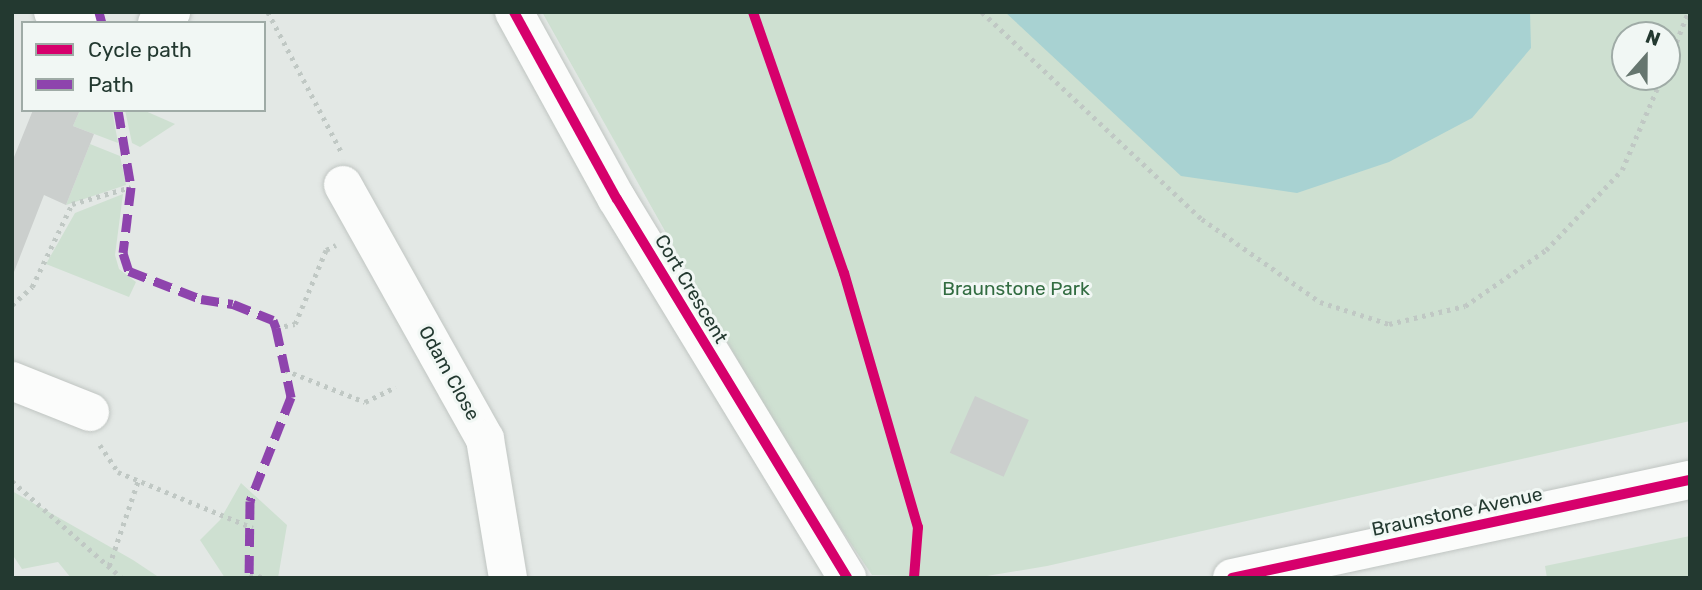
<!DOCTYPE html>
<html>
<head>
<meta charset="utf-8">
<style>
  body { margin:0 }
  #map { position:relative; width:1702px; height:590px; overflow:hidden; background:#e3e8e5; font-family:Rubik,sans-serif }
  div>[style] { position:absolute }
  .green>* { inset:0; background:#cee0d1 }
  .water>* { inset:0; background:#a8d2d2 }
  .building>* { inset:0; background:#cbcfcd; transform-origin:0 0 }
  .path>* { height:4.5px; margin-top:-2.25px; transform-origin:0; background:repeating-linear-gradient(90deg,#c0c8c4 0 3.5px,transparent 0 8.5px) }
  .roads { filter:drop-shadow(0 0 2px #c0c5c2) drop-shadow(0 0 2px #c0c5c2) }
  .minor>* { height:38px; margin:-19px; padding:0 19px; transform-origin:19px; border-radius:19px; background:#fbfcfb }
  .quiet>* { height:9px; margin-top:-4.5px; transform-origin:0; background:repeating-linear-gradient(90deg,#8e44ad 0 18px,transparent 0 27px) }
  .cycleway>* { height:10px; margin:-5px; padding:0 5px; transform-origin:5px; border-radius:5px; background:#d6006c }
  span { translate:-50% -50%; white-space:nowrap; text-align:center; line-height:1.15; -webkit-text-stroke:6px #f1f7f4; paint-order:stroke }
  .street-label { font-size:19px; color:#233930 }
  .park-label { font-size:19px; color:#326c41 }
  .frame { position:absolute; inset:0; border:14px solid #233930; pointer-events:none }
  .legend { position:absolute; left:21px; top:21px; width:245px; height:91px; box-sizing:border-box; background:#f1f7f4; border:2px solid #9faba6; margin:0; padding:9px 12px; list-style:none; font-size:21px; color:#233930 }
  .legend li { display:flex; align-items:center; gap:14px; height:35px }
  .legend b { width:35px; border:2px solid #9faba6 }
  .north { position:absolute; left:1611px; top:21px; width:70px; height:70px; box-sizing:border-box; background:#f1f7f4; border:2px solid #9faba6; border-radius:50%; rotate:21deg; font-size:19px; font-weight:700; line-height:28px; text-align:center; color:#233930 }
  .north::after { content:''; display:block; margin:auto; width:24px; height:32px; background:#66766f; clip-path:polygon(50% 0,100% 100%,50% 72%,0 100%) }
</style>
</head>
<body>
<div id="map">
  <div class="green">
    <i style="clip-path:polygon(evenodd,542px 12px,1690px 12px,1690px 421px,1047px 566px,975px 578px,872px 575px,788px 450px,542px 12px,1625px 35px,1667px 35px,1667px 77px,1625px 77px,1625px 35px)"></i>
    <i style="clip-path:polygon(80px 110px,112px 110px,118px 143px,73px 126px)"></i>
    <i style="clip-path:polygon(125px 110px,143px 110px,175px 124px,140px 147px,132px 143px)"></i>
    <i style="clip-path:polygon(90px 144px,120px 156px,126px 185px,66px 205px)"></i>
    <i style="clip-path:polygon(123px 194px,115px 255px,119px 269px,136px 282px,129px 297px,46px 264px,75px 213px)"></i>
    <i style="clip-path:polygon(241px 483px,287px 525px,278px 578px,225px 578px,200px 540px,220px 520px)"></i>
    <i style="clip-path:polygon(12px 491px,133px 560px,160px 578px,71px 578px,58px 562px,22px 569px,12px 554px)"></i>
    <i style="clip-path:polygon(1690px 536px,1690px 578px,1547px 578px,1545px 566px)"></i>
  </div>
  <div class="water">
    <i style="clip-path:polygon(1005px 12px,1530px 12px,1531px 48px,1472px 118px,1389px 162px,1297px 193px,1181px 176px)"></i>
  </div>
  <div class="building">
    <i style="clip-path:polygon(33px 110px,80px 110px,73px 126px,94px 134px,66px 205px,44px 195px,14px 272px,12px 162px)"></i>
    <i style="left:975px;top:396px;width:59px;height:62px;rotate:24deg"></i>
  </div>
  <div class="path">
    <i style="left:268px;top:12px;width:157px;rotate:62.3deg"></i>
    <i style="left:982px;top:12px;width:302px;rotate:43.3deg"></i>
    <i style="left:1202px;top:219px;width:144px;rotate:35.1deg"></i>
    <i style="left:1320px;top:302px;width:72px;rotate:17.7deg"></i>
    <i style="left:1389px;top:324px;width:78px;rotate:-13.3deg"></i>
    <i style="left:1465px;top:306px;width:98px;rotate:-34.7deg"></i>
    <i style="left:1546px;top:250px;width:110px;rotate:-46.5deg"></i>
    <i style="left:1622px;top:170px;width:101px;rotate:-66.7deg"></i>
    <i style="left:1667px;top:66px;width:58px;rotate:-68.7deg"></i>
    <i style="left:12px;top:305px;width:27px;rotate:-42deg"></i>
    <i style="left:32px;top:287px;width:92px;rotate:-64.3deg"></i>
    <i style="left:72px;top:204px;width:61px;rotate:-16.1deg"></i>
    <i style="left:276px;top:328px;width:19px;rotate:-12deg"></i>
    <i style="left:295px;top:324px;width:80px;rotate:-67.3deg"></i>
    <i style="left:326px;top:250px;width:11px;rotate:-27deg"></i>
    <i style="left:285px;top:370px;width:86px;rotate:21.8deg"></i>
    <i style="left:365px;top:402px;width:34px;rotate:-26deg"></i>
    <i style="left:100px;top:445px;width:32px;rotate:56deg"></i>
    <i style="left:118px;top:472px;width:146px;rotate:22.5deg"></i>
    <i style="left:12px;top:481px;width:147px;rotate:41.4deg"></i>
    <i style="left:109px;top:566px;width:90px;rotate:-71.2deg"></i>
    <i style="left:250px;top:573px;width:15px;rotate:20deg"></i>
  </div>
  <div class="roads">
    <div class="minor">
      <i style="left:53px;top:12px;width:28px;rotate:23deg"></i>
      <i style="left:514px;top:12px;width:213px;rotate:61.2deg"></i>
      <i style="left:617px;top:199px;width:443px;rotate:58.7deg"></i>
      <i style="left:157px;top:23px;width:18px;rotate:-38deg"></i>
      <i style="left:343px;top:185px;width:291px;rotate:60.8deg"></i>
      <i style="left:485px;top:439px;width:141px;rotate:80.6deg"></i>
      <i style="left:12px;top:381px;width:84px;rotate:21.7deg"></i>
      <i style="left:1232px;top:578px;width:468px;rotate:-12.1deg"></i>
    </div>
  </div>
  <div class="quiet">
    <i style="left:99px;top:12px;width:11px;rotate:75deg"></i>
    <i style="left:118px;top:110px;width:78px;rotate:80.4deg"></i>
    <i style="left:131px;top:187px;width:66px;rotate:96.9deg"></i>
    <i style="left:123px;top:253px;width:19px;rotate:72deg"></i>
    <i style="left:129px;top:271px;width:77px;rotate:21.3deg"></i>
    <i style="left:201px;top:299px;width:32px;rotate:9deg"></i>
    <i style="left:233px;top:304px;width:43px;rotate:21.8deg"></i>
    <i style="left:273px;top:320px;width:9px;rotate:69deg"></i>
    <i style="left:276px;top:328px;width:71px;rotate:77.7deg"></i>
    <i style="left:291px;top:397px;width:112px;rotate:111.5deg"></i>
    <i style="left:250px;top:501px;width:77px;rotate:90.7deg"></i>
  </div>
  <div class="cycleway">
    <i style="left:514px;top:12px;width:213px;rotate:61.2deg"></i>
    <i style="left:617px;top:199px;width:443px;rotate:58.7deg"></i>
    <i style="left:753px;top:12px;width:276px;rotate:70.8deg"></i>
    <i style="left:844px;top:273px;width:265px;rotate:73.8deg"></i>
    <i style="left:918px;top:527px;width:51px;rotate:94.5deg"></i>
    <i style="left:1232px;top:578px;width:468px;rotate:-12.1deg"></i>
  </div>
  <div class="street-label">
    <span style="left:691px;top:289px;rotate:59deg">Cort Crescent</span>
    <span style="left:449px;top:373px;rotate:61deg">Odam Close</span>
    <span style="left:1457px;top:512px;rotate:-12deg">Braunstone Avenue</span>
  </div>
  <div class="park-label">
    <span style="left:1016px;top:289px">Braunstone Park</span>
  </div>
  <div class="frame"></div>
  <ul class="legend">
  <li><b style="height:9px;background:#d6006c"></b>Cycle path</li>
  <li><b style="height:9px;background:#8e44ad"></b>Path</li>
  </ul>
  <div class="north">N</div>
</div>
</body>
</html>
